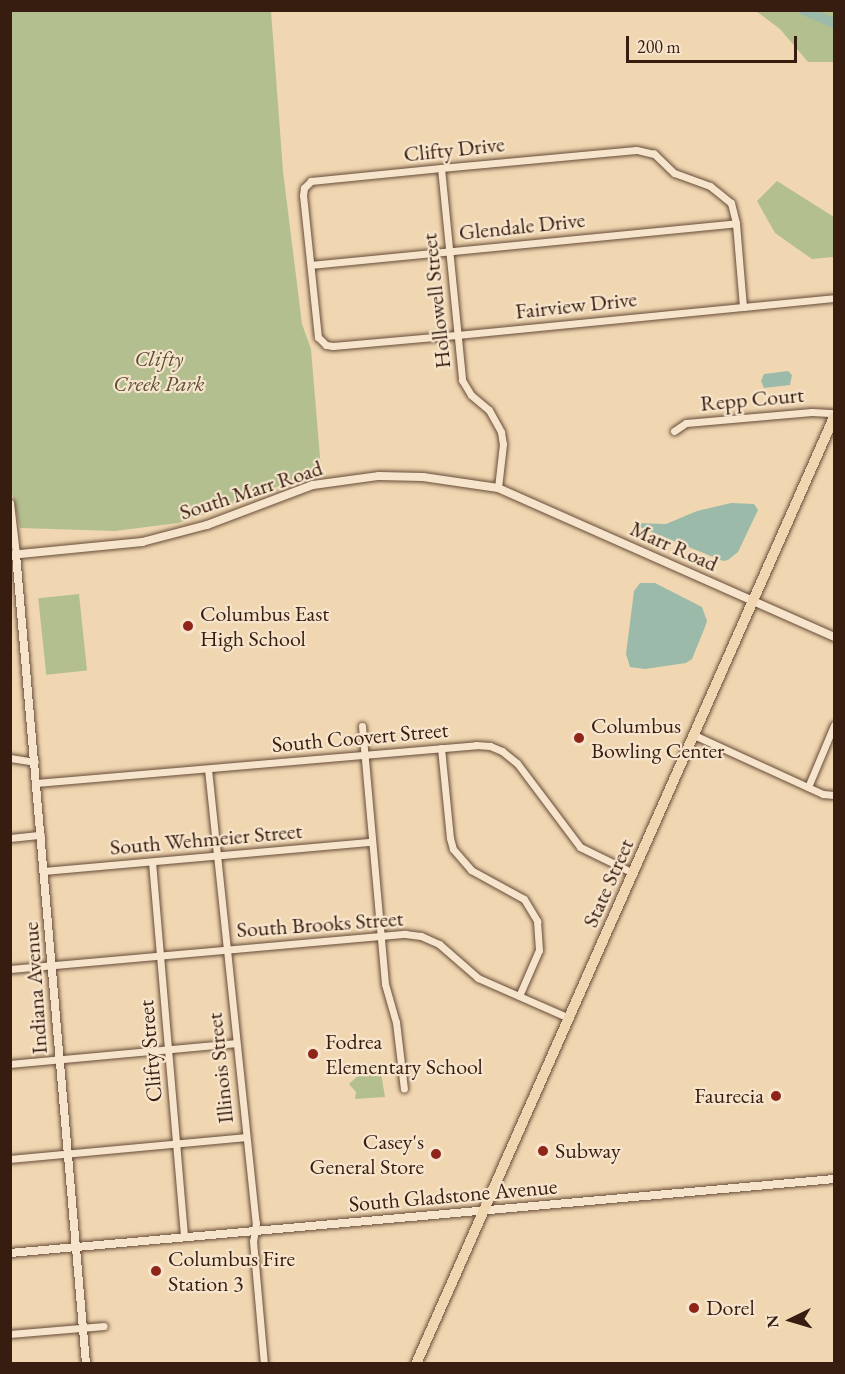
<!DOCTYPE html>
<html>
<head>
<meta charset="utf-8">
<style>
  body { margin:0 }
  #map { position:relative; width:845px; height:1374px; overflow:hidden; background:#f1d7b1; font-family:"EB Garamond",serif }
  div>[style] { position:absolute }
  .green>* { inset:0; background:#b4bf8f; transform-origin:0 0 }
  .water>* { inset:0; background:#9bbaaa }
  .river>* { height:10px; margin:-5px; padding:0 5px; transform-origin:5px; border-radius:5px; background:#9bbaaa }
  .roads { filter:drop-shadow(0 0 2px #664b38) drop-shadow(0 0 2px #664b38) }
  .minor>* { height:7px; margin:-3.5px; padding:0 3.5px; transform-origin:3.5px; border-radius:3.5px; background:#f6e5cc }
  .tertiary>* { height:8px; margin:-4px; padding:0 4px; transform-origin:4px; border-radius:4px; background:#f6e5cc }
  .trunk>* { height:10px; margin:-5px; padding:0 5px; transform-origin:5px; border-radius:5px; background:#f1d7b1 }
  .dots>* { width:16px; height:16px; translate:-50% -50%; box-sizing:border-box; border:3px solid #f6e5cc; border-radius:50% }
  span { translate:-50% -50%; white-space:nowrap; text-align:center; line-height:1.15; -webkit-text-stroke:4.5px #f6e5cc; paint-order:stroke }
  .street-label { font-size:22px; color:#371c10 }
  .park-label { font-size:22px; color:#5c4d36; font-style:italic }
  .poi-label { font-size:22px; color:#371c10 }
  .left { translate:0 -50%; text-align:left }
  .right { translate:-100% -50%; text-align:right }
  .frame { position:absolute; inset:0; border:12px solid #371c10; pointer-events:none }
  .north { position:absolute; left:761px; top:1290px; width:60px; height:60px; -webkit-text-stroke:4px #f6e5cc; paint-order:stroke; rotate:265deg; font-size:16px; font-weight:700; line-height:24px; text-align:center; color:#371c10 }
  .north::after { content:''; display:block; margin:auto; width:21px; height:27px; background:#371c10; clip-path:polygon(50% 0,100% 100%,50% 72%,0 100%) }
  .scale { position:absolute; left:626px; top:36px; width:171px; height:27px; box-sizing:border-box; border:3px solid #371c10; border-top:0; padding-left:8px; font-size:18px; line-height:21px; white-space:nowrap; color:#371c10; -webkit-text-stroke:4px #f6e5cc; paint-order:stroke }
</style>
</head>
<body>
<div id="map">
  <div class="green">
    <i style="clip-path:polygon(10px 11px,271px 11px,283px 171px,302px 324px,311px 349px,321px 469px,237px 503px,178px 523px,115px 531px,20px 528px,10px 484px)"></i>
    <i style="clip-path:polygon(756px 11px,834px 11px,834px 62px,808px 62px,780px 29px)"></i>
    <i style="clip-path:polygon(777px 181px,834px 217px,834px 257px,812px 259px,775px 233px,757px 201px)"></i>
    <i style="left:79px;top:594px;width:77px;height:41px;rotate:84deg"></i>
    <i style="clip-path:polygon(381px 1073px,385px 1097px,355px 1099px,356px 1092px,349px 1084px,359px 1075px)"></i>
  </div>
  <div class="water">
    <i style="clip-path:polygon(788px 371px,792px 375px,790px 385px,764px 388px,761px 381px,764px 374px)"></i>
    <i style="clip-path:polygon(731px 503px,754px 504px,758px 510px,738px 552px,728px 560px,723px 561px,637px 526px,637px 523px,666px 524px,697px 511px)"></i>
    <i style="clip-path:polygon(640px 583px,655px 583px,702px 607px,707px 621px,705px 627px,692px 659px,686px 663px,645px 669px,630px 667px,626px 654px,634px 591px)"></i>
  </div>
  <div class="river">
    <i style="left:803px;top:10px;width:34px;rotate:23deg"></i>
  </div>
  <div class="roads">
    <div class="minor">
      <i style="left:441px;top:168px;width:213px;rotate:84.3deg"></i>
      <i style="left:462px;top:380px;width:17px;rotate:59deg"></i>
      <i style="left:471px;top:395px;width:23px;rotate:40deg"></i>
      <i style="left:489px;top:410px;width:25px;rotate:61deg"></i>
      <i style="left:501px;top:432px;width:12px;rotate:81deg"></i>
      <i style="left:503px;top:444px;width:44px;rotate:96.5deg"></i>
      <i style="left:311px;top:265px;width:427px;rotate:-5.6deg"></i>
      <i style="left:743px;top:307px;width:84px;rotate:-94.8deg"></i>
      <i style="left:736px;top:223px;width:21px;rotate:-104deg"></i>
      <i style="left:731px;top:203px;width:27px;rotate:-141deg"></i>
      <i style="left:710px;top:186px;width:38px;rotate:-160deg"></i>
      <i style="left:674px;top:173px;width:28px;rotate:-136deg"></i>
      <i style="left:654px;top:154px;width:18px;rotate:-167deg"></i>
      <i style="left:636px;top:150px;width:196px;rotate:174.7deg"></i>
      <i style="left:441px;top:168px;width:131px;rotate:174.3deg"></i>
      <i style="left:311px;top:181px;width:10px;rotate:135deg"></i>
      <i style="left:304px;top:188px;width:7px;rotate:98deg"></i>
      <i style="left:303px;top:195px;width:143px;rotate:84deg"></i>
      <i style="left:318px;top:337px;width:11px;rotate:45deg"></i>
      <i style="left:326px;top:345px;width:7px;rotate:8deg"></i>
      <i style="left:333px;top:346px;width:124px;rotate:-5.1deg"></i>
      <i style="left:457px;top:335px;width:287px;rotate:-5.6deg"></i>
      <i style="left:743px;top:307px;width:91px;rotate:-5.6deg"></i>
      <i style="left:674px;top:431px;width:14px;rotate:-34deg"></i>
      <i style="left:686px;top:423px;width:126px;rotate:-5deg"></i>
      <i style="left:812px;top:412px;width:22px;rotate:3deg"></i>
      <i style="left:10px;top:503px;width:51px;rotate:83.3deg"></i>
      <i style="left:362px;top:726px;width:259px;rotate:84.9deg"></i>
      <i style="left:385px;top:984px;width:40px;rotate:74deg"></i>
      <i style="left:396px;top:1022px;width:67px;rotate:83.2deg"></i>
      <i style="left:694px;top:735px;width:142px;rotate:24.6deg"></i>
      <i style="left:823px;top:794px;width:11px;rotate:5deg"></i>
      <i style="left:441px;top:748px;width:90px;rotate:84.3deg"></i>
      <i style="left:450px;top:838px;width:11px;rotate:75deg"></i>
      <i style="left:453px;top:849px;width:28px;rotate:49deg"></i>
      <i style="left:471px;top:870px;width:60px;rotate:28.7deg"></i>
      <i style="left:524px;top:899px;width:26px;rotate:59deg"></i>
      <i style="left:537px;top:921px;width:29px;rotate:86deg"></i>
      <i style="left:539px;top:950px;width:50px;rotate:113.5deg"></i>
      <i style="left:10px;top:758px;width:25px;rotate:9deg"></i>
      <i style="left:208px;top:769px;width:457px;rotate:84deg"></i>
      <i style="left:256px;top:1223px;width:18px;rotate:99deg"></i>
      <i style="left:253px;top:1241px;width:123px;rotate:84.9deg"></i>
      <i style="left:36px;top:783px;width:442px;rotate:-4.9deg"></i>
      <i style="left:476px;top:745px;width:14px;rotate:4deg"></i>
      <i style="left:490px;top:746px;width:13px;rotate:23deg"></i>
      <i style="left:502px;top:751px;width:19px;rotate:39deg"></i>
      <i style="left:517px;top:763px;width:105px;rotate:53.1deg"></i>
      <i style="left:580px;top:847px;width:59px;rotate:26.1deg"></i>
      <i style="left:808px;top:787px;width:67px;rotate:-67.2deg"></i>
      <i style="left:10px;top:838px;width:31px;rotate:-6deg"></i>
      <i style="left:152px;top:862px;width:376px;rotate:85.1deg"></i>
      <i style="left:44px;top:871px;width:328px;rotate:-5.1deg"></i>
      <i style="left:10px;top:969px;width:397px;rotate:-5.1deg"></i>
      <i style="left:405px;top:934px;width:16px;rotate:7deg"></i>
      <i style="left:421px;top:936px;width:20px;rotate:24deg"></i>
      <i style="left:439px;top:944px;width:52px;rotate:41.1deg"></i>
      <i style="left:478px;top:978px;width:99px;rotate:23.7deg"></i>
      <i style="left:10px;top:1064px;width:227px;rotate:-5.3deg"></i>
      <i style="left:10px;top:1159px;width:237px;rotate:-5.3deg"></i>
      <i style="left:10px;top:1334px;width:94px;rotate:-4.9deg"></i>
    </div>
    <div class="tertiary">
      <i style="left:16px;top:554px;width:813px;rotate:85.06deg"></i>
      <i style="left:10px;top:555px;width:133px;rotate:-5.6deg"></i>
      <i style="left:142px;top:542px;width:67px;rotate:-14.7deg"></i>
      <i style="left:207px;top:525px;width:113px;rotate:-20.7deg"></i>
      <i style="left:313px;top:485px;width:67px;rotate:-7.8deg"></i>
      <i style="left:379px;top:476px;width:44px;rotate:1.3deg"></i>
      <i style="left:423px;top:477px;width:76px;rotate:8.3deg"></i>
      <i style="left:498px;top:488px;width:368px;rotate:23.9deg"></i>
      <i style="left:10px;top:1253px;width:827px;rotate:-5.13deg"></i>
    </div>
    <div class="trunk">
      <i style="left:416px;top:1364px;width:1035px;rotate:-66.18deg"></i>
    </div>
  </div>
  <div class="dots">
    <i style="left:188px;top:626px;background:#8f2418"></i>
    <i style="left:579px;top:738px;background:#8f2418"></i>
    <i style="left:313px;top:1054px;background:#8f2418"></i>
    <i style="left:776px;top:1096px;background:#8f2418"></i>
    <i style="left:543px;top:1151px;background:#8f2418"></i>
    <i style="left:436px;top:1154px;background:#8f2418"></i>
    <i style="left:156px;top:1271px;background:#8f2418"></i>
    <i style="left:694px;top:1308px;background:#8f2418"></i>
  </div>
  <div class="street-label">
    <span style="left:454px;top:149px;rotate:-6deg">Clifty Drive</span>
    <span style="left:522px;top:226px;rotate:-6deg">Glendale Drive</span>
    <span style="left:436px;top:301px;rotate:-96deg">Hollowell Street</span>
    <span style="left:576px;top:305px;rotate:-6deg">Fairview Drive</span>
    <span style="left:752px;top:399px;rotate:-5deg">Repp Court</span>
    <span style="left:251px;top:490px;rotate:-18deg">South Marr Road</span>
    <span style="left:674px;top:546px;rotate:24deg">Marr Road</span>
    <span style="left:360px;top:737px;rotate:-5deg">South Coovert Street</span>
    <span style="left:206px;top:839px;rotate:-5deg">South Wehmeier Street</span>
    <span style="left:608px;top:883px;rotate:-66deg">State Street</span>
    <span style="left:320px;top:924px;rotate:-4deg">South Brooks Street</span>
    <span style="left:35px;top:988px;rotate:-94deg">Indiana Avenue</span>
    <span style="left:150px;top:1051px;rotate:-95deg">Clifty Street</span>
    <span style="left:220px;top:1068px;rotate:-96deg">Illinois Street</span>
    <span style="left:453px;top:1195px;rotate:-5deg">South Gladstone Avenue</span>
  </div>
  <div class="park-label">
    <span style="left:159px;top:371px">Clifty<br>Creek Park</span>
  </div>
  <div class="poi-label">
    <span class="left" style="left:200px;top:626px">Columbus East<br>High School</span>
    <span class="left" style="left:591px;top:738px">Columbus<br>Bowling Center</span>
    <span class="left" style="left:325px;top:1054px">Fodrea<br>Elementary School</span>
    <span class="right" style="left:764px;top:1096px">Faurecia</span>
    <span class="right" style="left:424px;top:1154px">Casey's<br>General Store</span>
    <span class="left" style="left:555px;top:1151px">Subway</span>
    <span class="left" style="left:168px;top:1271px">Columbus Fire<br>Station 3</span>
    <span class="left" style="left:706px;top:1308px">Dorel</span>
  </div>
  <div class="frame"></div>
  <div class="north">N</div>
  <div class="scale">200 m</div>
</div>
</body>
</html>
